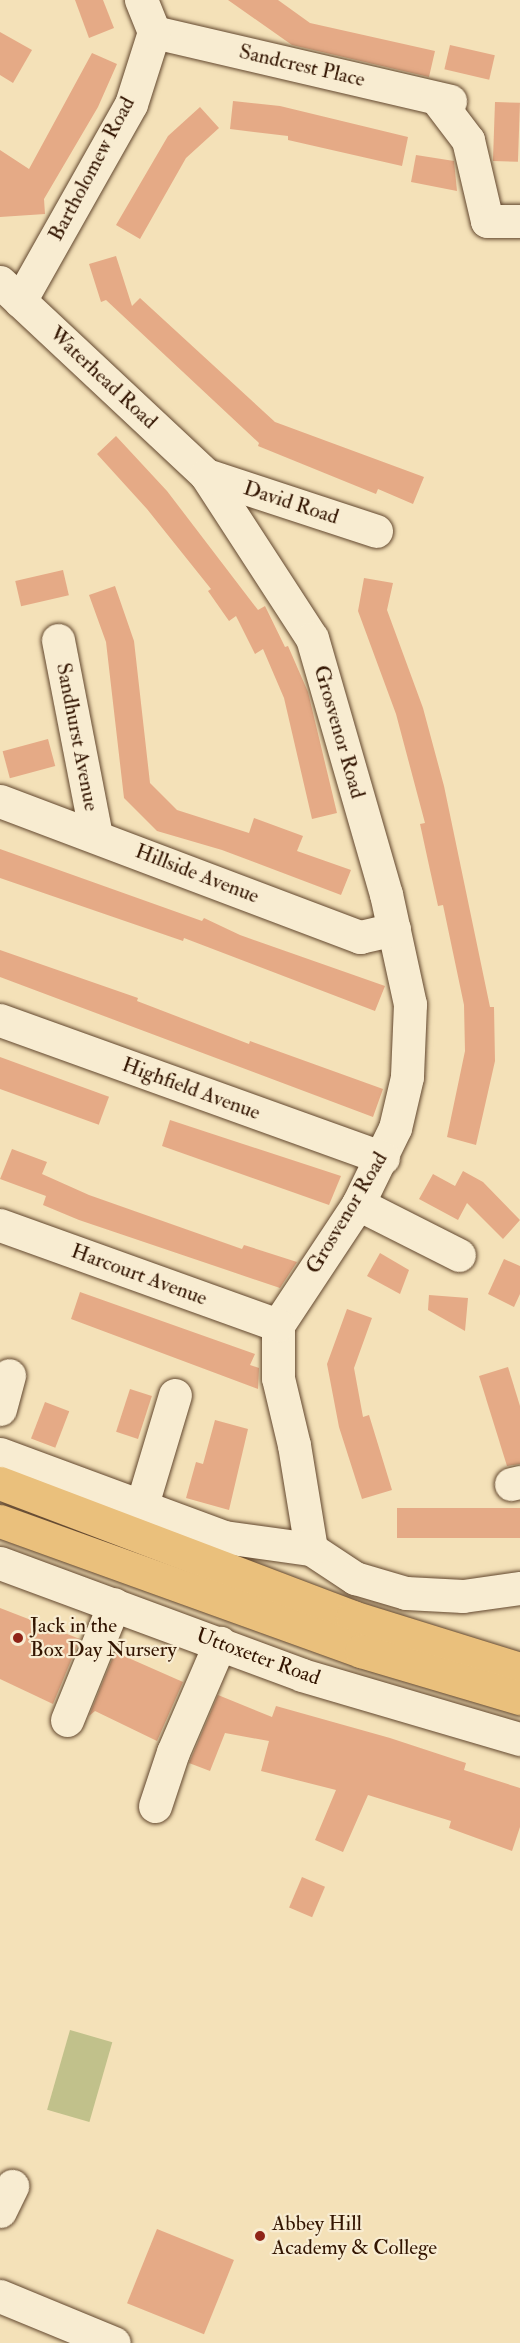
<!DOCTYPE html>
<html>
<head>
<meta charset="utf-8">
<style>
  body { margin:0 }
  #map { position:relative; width:520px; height:2343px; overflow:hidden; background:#f4e1b8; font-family:"IM FELL Double Pica",serif }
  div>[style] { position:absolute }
  .green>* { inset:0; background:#c1c18b; transform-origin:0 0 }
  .building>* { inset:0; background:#e5aa86; transform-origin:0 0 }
  .roads { filter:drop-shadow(0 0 2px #62472e) drop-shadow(0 0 2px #62472e) }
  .minor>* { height:33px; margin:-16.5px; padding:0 16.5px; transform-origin:16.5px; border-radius:16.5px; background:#f8ecd1 }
  .highway>* { height:33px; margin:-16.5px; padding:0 16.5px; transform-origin:16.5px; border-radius:16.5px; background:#eac07c }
  .dots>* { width:16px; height:16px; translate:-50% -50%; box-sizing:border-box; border:3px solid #f8ecd1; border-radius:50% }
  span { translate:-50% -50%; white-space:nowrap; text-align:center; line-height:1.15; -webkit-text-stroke:4.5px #f8ecd1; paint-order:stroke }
  .street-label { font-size:21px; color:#321400 }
  .poi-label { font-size:21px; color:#321400 }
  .left { translate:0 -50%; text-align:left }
</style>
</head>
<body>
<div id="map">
  <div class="green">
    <i style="left:70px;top:2030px;width:44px;height:83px;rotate:16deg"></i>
  </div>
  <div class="building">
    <i style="clip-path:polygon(75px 0,103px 0,114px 28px,89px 38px)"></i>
    <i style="clip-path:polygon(228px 0,278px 0,310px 23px,435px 51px,429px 77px,292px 45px)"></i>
    <i style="clip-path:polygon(0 32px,32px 50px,13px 83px,0 75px)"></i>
    <i style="left:450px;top:45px;width:46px;height:25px;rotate:13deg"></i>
    <i style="clip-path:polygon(92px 53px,117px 64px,98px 107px,44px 199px,45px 214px,0 217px,0 150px,29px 169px)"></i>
    <i style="clip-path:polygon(233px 101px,280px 106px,408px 137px,402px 166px,288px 140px,288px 136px,230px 129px)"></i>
    <i style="left:495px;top:102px;width:25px;height:59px;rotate:2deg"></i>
    <i style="clip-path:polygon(200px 107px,219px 128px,186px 158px,140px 239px,116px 225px,168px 136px)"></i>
    <i style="clip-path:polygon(416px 155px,454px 161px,457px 191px,411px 182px)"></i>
    <i style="clip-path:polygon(116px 256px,132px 306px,140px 298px,275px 422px,424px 477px,413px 504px,378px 489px,376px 494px,258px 446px,259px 443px,106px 300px,101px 302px,89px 264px)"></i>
    <i style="clip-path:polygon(116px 436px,167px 491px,258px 610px,265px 606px,285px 647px,288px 646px,308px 692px,337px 813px,312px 819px,284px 698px,263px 649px,255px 654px,236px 616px,229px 621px,208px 591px,211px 589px,147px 509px,97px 454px)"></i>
    <i style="left:63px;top:570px;width:26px;height:49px;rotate:77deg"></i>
    <i style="clip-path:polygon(364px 578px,393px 583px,387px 610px,423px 708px,444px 786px,490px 1007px,494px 1007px,495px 1061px,476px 1145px,447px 1137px,465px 1051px,464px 1005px,443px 905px,438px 906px,430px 870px,420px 824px,425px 823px,396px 714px,358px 611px)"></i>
    <i style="clip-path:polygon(115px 586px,134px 641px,150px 783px,177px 810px,249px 833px,254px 818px,303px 836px,297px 851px,351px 870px,341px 895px,222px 850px,157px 831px,124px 798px,106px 642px,89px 595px)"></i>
    <i style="left:48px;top:739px;width:28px;height:47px;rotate:75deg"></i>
    <i style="clip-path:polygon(0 849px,202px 921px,204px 918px,240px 935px,385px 986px,375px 1011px,184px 938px,183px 941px,0 878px)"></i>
    <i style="clip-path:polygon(0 950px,138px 998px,137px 1001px,249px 1044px,250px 1041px,383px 1089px,373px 1117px,0 977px)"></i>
    <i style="left:0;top:1057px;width:116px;height:30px;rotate:20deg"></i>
    <i style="clip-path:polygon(170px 1120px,341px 1176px,329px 1205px,162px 1146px)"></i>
    <i style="clip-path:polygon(12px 1149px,47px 1162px,42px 1174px,89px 1195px,242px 1249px,244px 1245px,297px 1262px,280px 1288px,79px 1220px,43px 1205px,46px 1196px,0 1179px)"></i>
    <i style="clip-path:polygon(463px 1171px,483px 1182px,520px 1220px,503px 1239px,467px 1203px,458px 1220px,419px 1199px,433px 1174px,455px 1186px)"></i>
    <i style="clip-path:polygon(380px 1253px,409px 1270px,400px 1294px,367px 1276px)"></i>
    <i style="clip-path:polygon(504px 1259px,520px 1266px,520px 1294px,514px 1307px,488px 1294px)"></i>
    <i style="clip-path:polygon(80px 1292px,255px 1354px,250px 1365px,259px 1368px,258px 1389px,71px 1319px)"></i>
    <i style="clip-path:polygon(429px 1295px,468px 1298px,465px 1331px,428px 1310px)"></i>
    <i style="clip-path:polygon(347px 1309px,372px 1318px,354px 1368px,363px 1417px,369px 1415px,392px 1490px,362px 1499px,339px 1427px,327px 1364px)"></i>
    <i style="clip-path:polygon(508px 1367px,520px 1406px,520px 1464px,507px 1466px,479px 1376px)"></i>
    <i style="left:130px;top:1389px;width:23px;height:45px;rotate:18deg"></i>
    <i style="left:45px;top:1402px;width:26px;height:39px;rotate:21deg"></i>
    <i style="clip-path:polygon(215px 1420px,248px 1429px,229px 1510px,186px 1498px,196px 1462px,203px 1464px)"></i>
    <i style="left:520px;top:1508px;width:30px;height:123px;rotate:90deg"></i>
    <i style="clip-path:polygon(0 1608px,80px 1639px,53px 1704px,0 1679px)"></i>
    <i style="clip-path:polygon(115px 1652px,183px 1682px,157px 1741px,95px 1711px,89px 1716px)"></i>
    <i style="clip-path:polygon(218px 1695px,272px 1717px,276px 1706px,390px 1738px,466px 1763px,464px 1770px,520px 1788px,520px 1827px,512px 1851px,449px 1828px,451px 1821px,368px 1795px,343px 1852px,315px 1840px,336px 1790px,261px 1771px,269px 1741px,225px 1733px,210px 1771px,189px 1763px)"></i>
    <i style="left:302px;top:1877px;width:25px;height:33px;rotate:23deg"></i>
    <i style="left:157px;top:2229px;width:83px;height:80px;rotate:22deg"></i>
  </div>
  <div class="roads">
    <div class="minor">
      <i style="left:154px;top:32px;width:304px;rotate:13.1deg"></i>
      <i style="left:436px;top:98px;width:53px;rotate:52.7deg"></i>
      <i style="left:468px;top:140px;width:83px;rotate:76.8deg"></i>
      <i style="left:487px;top:221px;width:33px"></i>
      <i style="left:0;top:282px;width:282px;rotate:43.1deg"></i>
      <i style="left:206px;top:475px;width:194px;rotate:57deg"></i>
      <i style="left:312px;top:638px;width:266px;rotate:73.9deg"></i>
      <i style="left:386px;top:894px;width:113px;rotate:77.7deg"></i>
      <i style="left:410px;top:1004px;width:73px;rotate:92.4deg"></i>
      <i style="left:407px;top:1077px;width:52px;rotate:103.2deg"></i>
      <i style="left:395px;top:1128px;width:85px;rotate:116deg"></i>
      <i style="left:358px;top:1204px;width:145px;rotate:123.5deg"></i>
      <i style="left:278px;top:1325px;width:53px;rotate:90deg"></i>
      <i style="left:278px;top:1378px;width:69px;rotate:76.6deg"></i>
      <i style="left:294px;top:1445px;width:105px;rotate:80.7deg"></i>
      <i style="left:311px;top:1549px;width:53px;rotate:33.4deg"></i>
      <i style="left:355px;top:1578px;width:53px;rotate:16.4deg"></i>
      <i style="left:406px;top:1593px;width:57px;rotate:3deg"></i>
      <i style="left:463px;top:1596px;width:58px;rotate:-8deg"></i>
      <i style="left:20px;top:301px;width:226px;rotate:-60.6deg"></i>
      <i style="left:131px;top:104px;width:76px;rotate:-72.3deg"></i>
      <i style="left:154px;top:32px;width:35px;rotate:-112deg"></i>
      <i style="left:206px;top:475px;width:179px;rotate:18.2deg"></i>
      <i style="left:58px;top:640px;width:199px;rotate:79deg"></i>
      <i style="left:0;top:801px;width:385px;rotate:20.7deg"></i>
      <i style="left:360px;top:937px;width:35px;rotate:-13deg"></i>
      <i style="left:0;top:1020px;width:407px;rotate:19.8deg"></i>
      <i style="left:358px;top:1204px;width:113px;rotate:26.8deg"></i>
      <i style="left:0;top:1225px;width:295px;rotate:19.8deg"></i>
      <i style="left:0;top:1409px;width:35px;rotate:-75deg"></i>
      <i style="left:0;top:1454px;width:239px;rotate:20.3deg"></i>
      <i style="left:224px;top:1537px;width:88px;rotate:7.9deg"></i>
      <i style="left:511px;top:1484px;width:9px;rotate:-13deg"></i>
      <i style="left:141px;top:1508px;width:118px;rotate:-73.3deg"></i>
      <i style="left:0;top:1563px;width:322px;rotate:20.3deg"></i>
      <i style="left:302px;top:1675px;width:227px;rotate:16.4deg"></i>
      <i style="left:67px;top:1720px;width:125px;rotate:-67.9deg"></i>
      <i style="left:155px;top:1806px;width:57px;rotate:-71.6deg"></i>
      <i style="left:173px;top:1752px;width:119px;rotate:-66.7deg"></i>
      <i style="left:0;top:2211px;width:28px;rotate:-64deg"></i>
      <i style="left:0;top:2296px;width:123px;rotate:22.4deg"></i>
    </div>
    <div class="highway">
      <i style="left:0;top:1483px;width:377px;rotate:20.8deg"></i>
      <i style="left:352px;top:1617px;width:176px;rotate:17.2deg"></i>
      <i style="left:0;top:1521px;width:384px;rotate:19.8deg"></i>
      <i style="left:361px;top:1651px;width:166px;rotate:16.5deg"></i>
    </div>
  </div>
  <div class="dots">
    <i style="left:18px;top:1638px;background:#8f2418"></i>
    <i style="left:260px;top:2236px;background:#8f2418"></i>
  </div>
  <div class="street-label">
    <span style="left:302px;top:66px;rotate:13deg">Sandcrest Place</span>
    <span style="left:92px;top:169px;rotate:-62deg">Bartholomew Road</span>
    <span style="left:103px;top:378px;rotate:43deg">Waterhead Road</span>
    <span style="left:291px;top:503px;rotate:18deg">David Road</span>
    <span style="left:339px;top:732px;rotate:74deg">Grosvenor Road</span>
    <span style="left:77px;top:737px;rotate:79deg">Sandhurst Avenue</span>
    <span style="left:197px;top:874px;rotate:21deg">Hillside Avenue</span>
    <span style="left:191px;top:1089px;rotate:20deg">Highfield Avenue</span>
    <span style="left:347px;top:1213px;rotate:-59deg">Grosvenor Road</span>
    <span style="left:139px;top:1275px;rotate:20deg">Harcourt Avenue</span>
    <span style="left:258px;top:1657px;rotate:20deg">Uttoxeter Road</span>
  </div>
  <div class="poi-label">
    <span class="left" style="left:30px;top:1638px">Jack in the<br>Box Day Nursery</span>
    <span class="left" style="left:272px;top:2236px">Abbey Hill<br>Academy &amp; College</span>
  </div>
</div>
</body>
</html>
